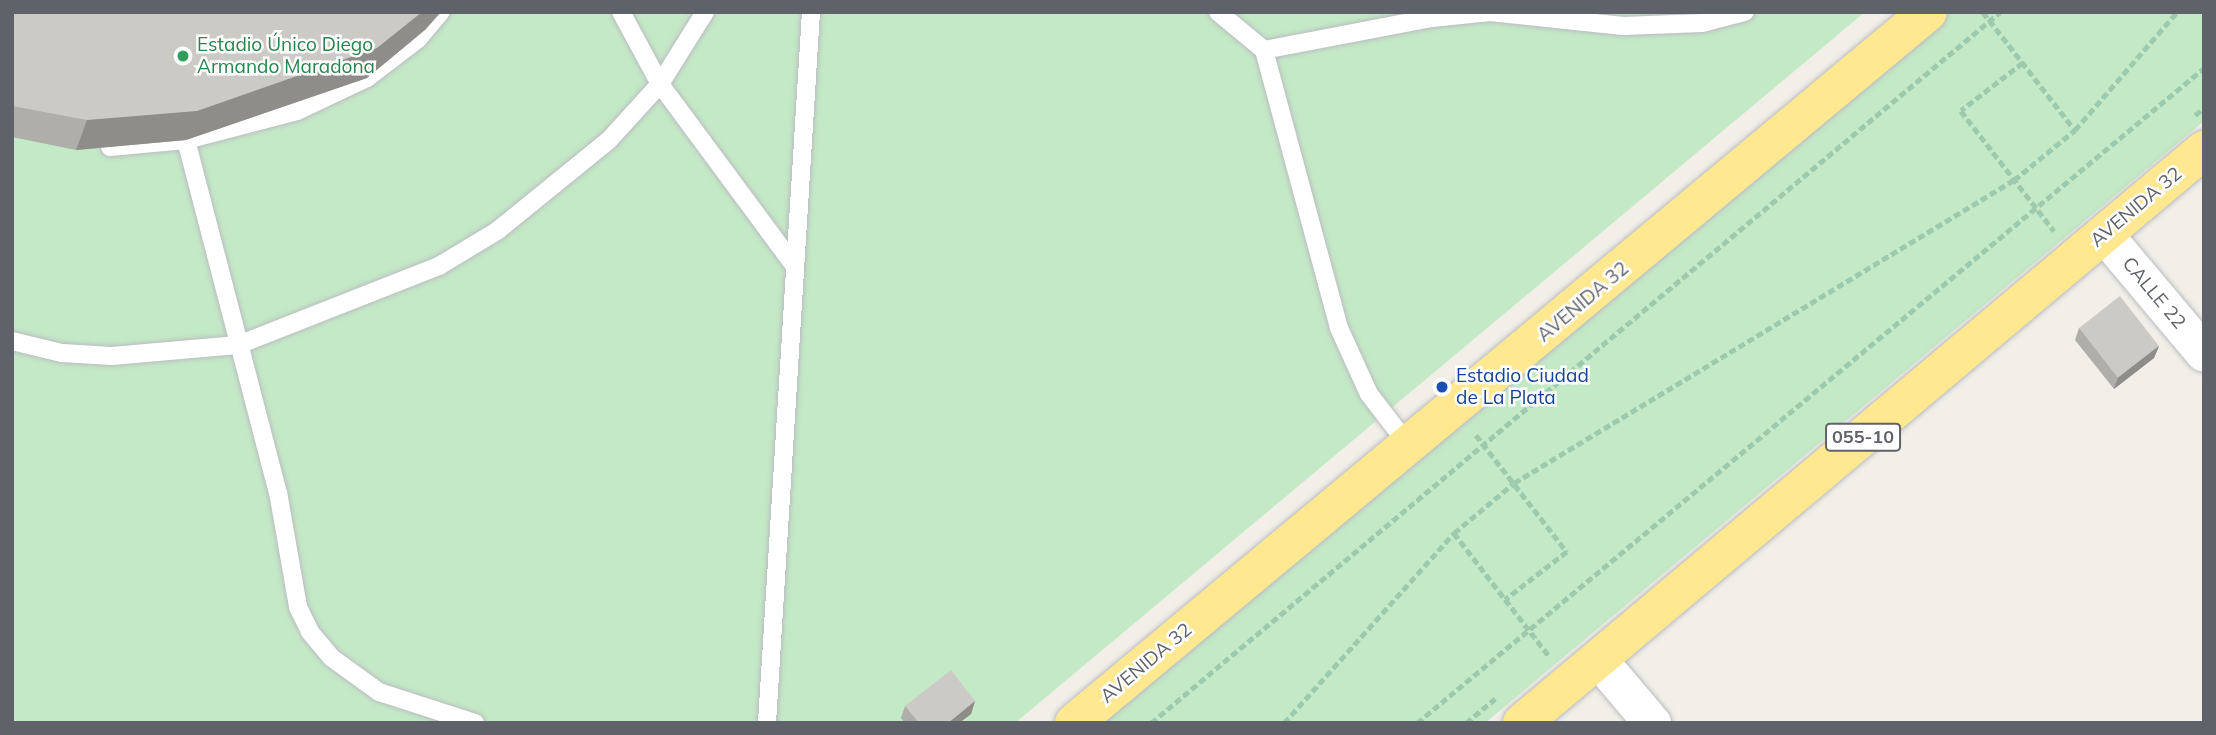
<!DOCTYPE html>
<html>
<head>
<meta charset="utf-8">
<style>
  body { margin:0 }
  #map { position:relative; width:2216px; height:735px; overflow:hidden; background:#f1efe7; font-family:Mulish,sans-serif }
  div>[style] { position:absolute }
  .green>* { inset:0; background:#c4e9c6 }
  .path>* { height:4.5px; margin-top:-2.25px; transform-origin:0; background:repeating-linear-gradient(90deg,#9dcaac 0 7px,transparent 0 10.5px) }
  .roads { filter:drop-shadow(0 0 2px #babcc1) drop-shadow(0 0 2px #babcc1) }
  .lane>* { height:18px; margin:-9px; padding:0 9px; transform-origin:9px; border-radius:9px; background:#fff }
  .street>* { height:37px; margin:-18.5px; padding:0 18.5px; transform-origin:18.5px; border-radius:18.5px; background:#fff }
  .highway>* { height:38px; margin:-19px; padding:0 19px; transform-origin:19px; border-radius:19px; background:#ffe890 }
  .wall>* { inset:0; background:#afaea9 }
  .shaded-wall>* { inset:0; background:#8f8d89 }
  .building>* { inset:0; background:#cccac4; transform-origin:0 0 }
  .dots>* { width:19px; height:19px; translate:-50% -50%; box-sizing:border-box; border:4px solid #fff; border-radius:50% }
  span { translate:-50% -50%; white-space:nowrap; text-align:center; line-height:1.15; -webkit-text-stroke:5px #fff; paint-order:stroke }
  .shield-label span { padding:2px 5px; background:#fff; border:2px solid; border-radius:5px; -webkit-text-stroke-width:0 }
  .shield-label { font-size:18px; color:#5f6268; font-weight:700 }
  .leisure-label { font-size:19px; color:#27864d }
  .left { translate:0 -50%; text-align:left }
  .street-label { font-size:19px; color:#5f6268 }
  .transit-label { font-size:19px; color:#164399 }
  .frame { position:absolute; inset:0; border:14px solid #5f6268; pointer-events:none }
</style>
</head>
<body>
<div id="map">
  <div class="green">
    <i style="clip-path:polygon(12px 12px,1865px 12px,1015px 723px,12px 723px)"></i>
    <i style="clip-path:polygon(1949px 12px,2204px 12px,2204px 121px,1485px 723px,1100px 723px)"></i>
  </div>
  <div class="path">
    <i style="left:1983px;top:12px;width:150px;rotate:52.1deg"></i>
    <i style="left:2023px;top:63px;width:78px;rotate:142.3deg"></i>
    <i style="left:1961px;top:111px;width:152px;rotate:52.2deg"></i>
    <i style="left:2195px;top:115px;width:11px;rotate:-38deg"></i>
    <i style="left:1476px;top:435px;width:148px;rotate:52.1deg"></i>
    <i style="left:1567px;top:552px;width:78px;rotate:142.3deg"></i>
    <i style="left:1454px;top:533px;width:157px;rotate:52.3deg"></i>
    <i style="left:1151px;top:723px;width:1107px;rotate:-39.94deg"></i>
    <i style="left:1284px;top:723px;width:255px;rotate:-48.2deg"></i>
    <i style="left:1454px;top:533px;width:78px;rotate:-39.8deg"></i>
    <i style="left:1514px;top:483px;width:585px;rotate:-31.22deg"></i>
    <i style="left:2014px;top:180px;width:79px;rotate:-39.3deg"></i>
    <i style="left:2075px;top:130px;width:156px;rotate:-49.2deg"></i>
    <i style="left:1417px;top:723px;width:1024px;rotate:-39.77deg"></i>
    <i style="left:1466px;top:723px;width:38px;rotate:-40deg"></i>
  </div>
  <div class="roads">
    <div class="lane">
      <i style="left:621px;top:12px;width:82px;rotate:61.6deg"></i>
      <i style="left:660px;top:84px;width:225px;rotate:53.5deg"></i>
      <i style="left:1218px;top:12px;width:60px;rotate:39.6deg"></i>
      <i style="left:1264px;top:50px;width:288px;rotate:74.9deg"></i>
      <i style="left:1339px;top:328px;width:72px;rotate:65.6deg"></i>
      <i style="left:1369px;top:394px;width:66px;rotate:52.4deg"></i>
      <i style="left:1264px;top:50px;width:171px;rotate:-10.8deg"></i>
      <i style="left:1432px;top:18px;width:58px;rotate:-5.9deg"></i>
      <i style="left:1490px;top:12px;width:134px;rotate:6deg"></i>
      <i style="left:1623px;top:26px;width:79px;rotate:-2.2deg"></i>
      <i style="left:1702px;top:23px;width:44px;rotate:-14.3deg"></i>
      <i style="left:186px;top:140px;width:364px;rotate:75.4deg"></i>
      <i style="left:278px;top:492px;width:117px;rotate:80.1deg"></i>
      <i style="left:298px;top:607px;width:28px;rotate:64deg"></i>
      <i style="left:310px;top:632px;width:34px;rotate:50deg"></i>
      <i style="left:332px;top:658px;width:58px;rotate:35.9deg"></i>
      <i style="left:379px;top:692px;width:101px;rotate:17.9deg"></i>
      <i style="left:110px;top:147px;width:76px;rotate:-5.3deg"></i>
      <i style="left:186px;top:140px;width:115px;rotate:-14.6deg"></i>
      <i style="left:297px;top:111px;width:77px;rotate:-25.2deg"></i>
      <i style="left:367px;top:78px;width:64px;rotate:-37.4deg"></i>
      <i style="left:418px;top:39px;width:35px;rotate:-50deg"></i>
      <i style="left:12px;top:341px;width:51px;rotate:13.5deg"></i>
      <i style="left:62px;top:353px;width:50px;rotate:3.4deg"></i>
      <i style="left:112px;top:356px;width:126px;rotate:-5deg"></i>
      <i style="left:238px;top:345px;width:216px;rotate:-21.5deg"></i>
      <i style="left:439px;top:266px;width:68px;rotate:-31.1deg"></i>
      <i style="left:497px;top:231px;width:144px;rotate:-39.1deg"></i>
      <i style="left:609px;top:140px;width:76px;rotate:-47.7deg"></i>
      <i style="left:660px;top:84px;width:85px;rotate:-58deg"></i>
      <i style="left:767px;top:723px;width:712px;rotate:-86.46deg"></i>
    </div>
    <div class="street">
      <i style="left:2104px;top:234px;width:155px;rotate:50deg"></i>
      <i style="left:1598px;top:659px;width:84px;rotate:49.8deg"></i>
    </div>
    <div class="highway">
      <i style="left:1074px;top:723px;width:1111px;rotate:-39.78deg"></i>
      <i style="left:1522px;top:723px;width:891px;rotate:-40.04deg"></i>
    </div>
  </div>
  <div class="wall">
    <i style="clip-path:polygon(12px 12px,426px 29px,367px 78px,186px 140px,76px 150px,12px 137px)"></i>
    <i style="clip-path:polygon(2079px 328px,2159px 346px,2154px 358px,2114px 389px,2075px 340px)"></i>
    <i style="clip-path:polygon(975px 701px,971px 714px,959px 723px,905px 723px,901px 718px,905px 706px)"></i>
  </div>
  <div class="shaded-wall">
    <i style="clip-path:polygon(422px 12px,441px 12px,426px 29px,367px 78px,186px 140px,76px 150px,87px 120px)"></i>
    <i style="clip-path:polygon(2159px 346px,2154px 358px,2114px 389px,2118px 377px)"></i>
    <i style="clip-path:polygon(975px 701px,971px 714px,959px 723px,948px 723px)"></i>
  </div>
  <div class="building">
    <i style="clip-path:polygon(12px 12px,422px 12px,377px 48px,197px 111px,87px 120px,12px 106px)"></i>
    <i style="left:2120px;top:296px;width:63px;height:52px;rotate:52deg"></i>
    <i style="clip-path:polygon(951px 670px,975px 701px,948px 723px,919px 723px,905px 706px)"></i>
  </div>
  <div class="dots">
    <i style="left:183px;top:56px;background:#2e9e5b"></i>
    <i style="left:1442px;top:387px;background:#1a4fb4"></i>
  </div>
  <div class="shield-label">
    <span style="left:1863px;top:437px">055-10</span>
  </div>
  <div class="leisure-label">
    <span class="left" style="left:197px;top:56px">Estadio Único Diego<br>Armando Maradona</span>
  </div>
  <div class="street-label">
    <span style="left:2136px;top:207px;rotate:-40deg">AVENIDA 32</span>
    <span style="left:2154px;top:293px;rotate:50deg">CALLE 22</span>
    <span style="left:1583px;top:302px;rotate:-40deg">AVENIDA 32</span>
    <span style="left:1146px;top:663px;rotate:-40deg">AVENIDA 32</span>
  </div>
  <div class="transit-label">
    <span class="left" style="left:1456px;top:387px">Estadio Ciudad<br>de La Plata</span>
  </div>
  <div class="frame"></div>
</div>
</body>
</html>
